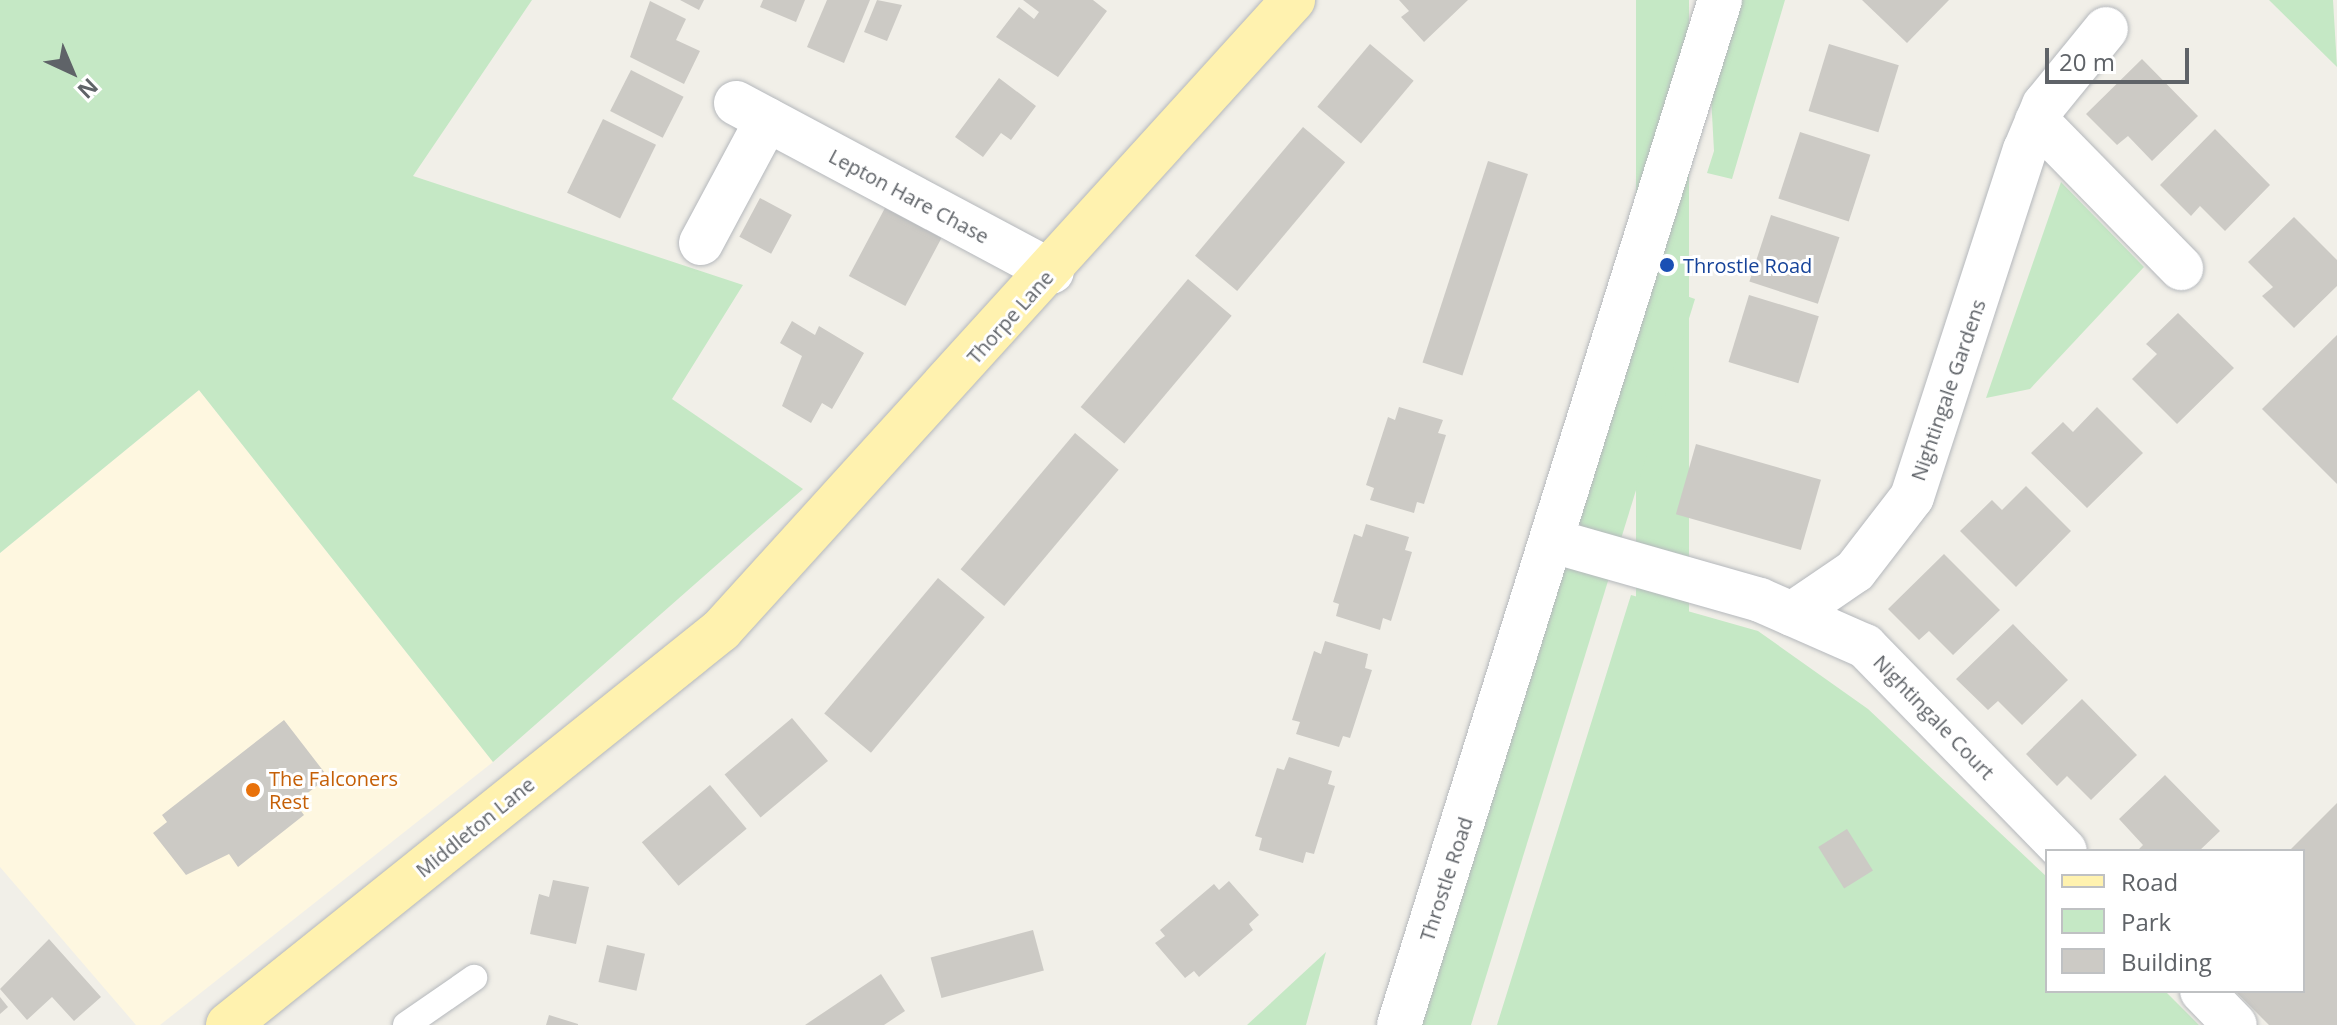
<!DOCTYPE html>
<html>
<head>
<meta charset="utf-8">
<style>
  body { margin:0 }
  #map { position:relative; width:2337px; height:1025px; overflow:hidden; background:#f1efe8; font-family:"Open Sans",sans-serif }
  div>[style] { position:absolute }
  .commercial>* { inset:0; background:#fef7e0 }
  .green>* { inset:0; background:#c5e8c5; transform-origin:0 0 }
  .building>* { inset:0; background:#cccac5; transform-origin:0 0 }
  .roads { filter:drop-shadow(0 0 2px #b5b8bc) drop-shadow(0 0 2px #b5b8bc) }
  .service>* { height:26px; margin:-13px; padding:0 13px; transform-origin:13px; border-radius:13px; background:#fff }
  .minor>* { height:44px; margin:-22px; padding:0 22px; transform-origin:22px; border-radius:22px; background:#fff }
  .primary>* { height:44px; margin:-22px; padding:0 22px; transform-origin:22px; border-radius:22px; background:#fff2af }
  .dots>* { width:22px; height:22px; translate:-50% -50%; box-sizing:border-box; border:4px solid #fff; border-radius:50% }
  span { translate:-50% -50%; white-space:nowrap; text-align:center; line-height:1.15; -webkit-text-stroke:6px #fff; paint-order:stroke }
  .street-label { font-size:20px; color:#5f6368 }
  .transit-label { font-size:20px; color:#164399 }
  .left { translate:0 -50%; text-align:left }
  .food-label { font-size:20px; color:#c56008 }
  .legend { position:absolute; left:2045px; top:849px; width:260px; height:144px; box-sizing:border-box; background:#fff; border:2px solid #bfc1c3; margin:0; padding:10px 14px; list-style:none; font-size:24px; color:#5f6368 }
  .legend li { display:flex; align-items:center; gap:16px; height:40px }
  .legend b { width:40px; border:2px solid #bfc1c3 }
  .north { position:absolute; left:32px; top:32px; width:80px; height:80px; -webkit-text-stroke:6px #fff; paint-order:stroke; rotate:136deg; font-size:22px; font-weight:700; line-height:32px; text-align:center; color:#5f6368 }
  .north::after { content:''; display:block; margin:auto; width:28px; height:36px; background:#5f6368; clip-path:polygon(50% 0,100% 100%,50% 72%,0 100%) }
  .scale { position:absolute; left:2045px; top:48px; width:144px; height:36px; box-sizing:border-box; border:4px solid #5f6368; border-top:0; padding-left:10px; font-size:24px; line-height:28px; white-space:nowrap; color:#5f6368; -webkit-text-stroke:6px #fff; paint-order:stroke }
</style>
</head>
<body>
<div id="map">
  <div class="commercial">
    <i style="clip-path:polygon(199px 390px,493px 762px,160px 1025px,136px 1025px,0 867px,0 553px)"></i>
  </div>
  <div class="green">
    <i style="clip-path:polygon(0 0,532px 0,413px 176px,743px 285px,672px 399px,803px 489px,493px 762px,199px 390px,0 553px)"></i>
    <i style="left:1636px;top:0;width:53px;height:1073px"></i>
    <i style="clip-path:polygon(1734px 0,1785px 0,1732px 179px,1707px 173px,1714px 151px,1710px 78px)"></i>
    <i style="clip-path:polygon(2269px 0,2333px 0,2337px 67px)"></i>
    <i style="clip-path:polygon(2061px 182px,2144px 267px,2030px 389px,1986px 398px)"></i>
    <i style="clip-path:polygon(1667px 289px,1695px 299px,1471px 1025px,1420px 1025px,1633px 331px)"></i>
    <i style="clip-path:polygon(1631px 595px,1758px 631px,1868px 709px,2047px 877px,2047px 991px,2165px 991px,2199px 1025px,1497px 1025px)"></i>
    <i style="clip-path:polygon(1326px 952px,1306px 1025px,1247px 1025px)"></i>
  </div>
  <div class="building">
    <i style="clip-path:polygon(680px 0,704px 0,699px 10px)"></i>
    <i style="clip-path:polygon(763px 0,805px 0,796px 22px,760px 7px)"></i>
    <i style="clip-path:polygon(827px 0,870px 0,844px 63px,807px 47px)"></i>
    <i style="clip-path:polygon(877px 0,902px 5px,887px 41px,864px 32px)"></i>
    <i style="clip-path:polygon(1023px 0,1093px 0,1107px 11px,1058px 77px,996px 37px,1019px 7px,1034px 19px,1039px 12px)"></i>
    <i style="clip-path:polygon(1399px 0,1468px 0,1424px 42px,1401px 17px,1409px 11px)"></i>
    <i style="clip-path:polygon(1862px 0,1949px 0,1907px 43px)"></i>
    <i style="clip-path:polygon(650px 1px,686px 19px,676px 40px,700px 51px,684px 84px,630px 57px)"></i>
    <i style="left:1370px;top:44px;width:57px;height:82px;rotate:40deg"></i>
    <i style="left:1829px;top:44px;width:73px;height:70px;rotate:17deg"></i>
    <i style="clip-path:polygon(2142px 59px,2198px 116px,2152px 161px,2128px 136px,2117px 145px,2086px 114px)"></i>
    <i style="left:631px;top:70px;width:59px;height:46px;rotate:27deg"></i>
    <i style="clip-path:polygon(999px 78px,1036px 106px,1011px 140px,1001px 133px,983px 157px,955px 137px)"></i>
    <i style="left:603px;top:119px;width:59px;height:82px;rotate:26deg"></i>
    <i style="left:1303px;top:127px;width:55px;height:168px;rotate:40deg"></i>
    <i style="clip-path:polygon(2215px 129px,2270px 185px,2225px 231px,2200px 206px,2191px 216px,2160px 185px)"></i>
    <i style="left:1800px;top:132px;width:74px;height:70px;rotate:18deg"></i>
    <i style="left:1488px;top:161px;width:42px;height:212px;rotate:18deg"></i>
    <i style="left:760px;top:198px;width:36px;height:44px;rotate:28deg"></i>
    <i style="left:885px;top:208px;width:64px;height:77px;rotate:28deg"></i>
    <i style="left:1771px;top:215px;width:72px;height:70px;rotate:18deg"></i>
    <i style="clip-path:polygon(2294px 217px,2337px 260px,2337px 286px,2294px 328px,2262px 296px,2273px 287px,2248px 262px)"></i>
    <i style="left:1188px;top:279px;width:57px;height:167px;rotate:40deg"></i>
    <i style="left:1749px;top:295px;width:73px;height:70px;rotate:17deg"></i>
    <i style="clip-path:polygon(2178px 313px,2234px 368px,2177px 424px,2132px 379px,2157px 354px,2146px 344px)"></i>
    <i style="clip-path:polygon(792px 321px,815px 335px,819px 326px,864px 353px,832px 409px,822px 403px,811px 423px,782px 406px,802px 356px,780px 343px)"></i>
    <i style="clip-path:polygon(2337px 335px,2337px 484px,2262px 409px)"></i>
    <i style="clip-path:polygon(1399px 407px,1443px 420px,1438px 433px,1446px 435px,1424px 504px,1417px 502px,1414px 513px,1370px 500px,1374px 488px,1366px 485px,1388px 417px,1395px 420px)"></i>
    <i style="clip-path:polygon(2097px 407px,2143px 453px,2087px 508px,2031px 453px,2063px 422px,2073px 432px)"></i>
    <i style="left:1075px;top:433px;width:57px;height:178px;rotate:40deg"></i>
    <i style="left:1696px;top:444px;width:130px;height:73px;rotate:16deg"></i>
    <i style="clip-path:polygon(2026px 486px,2071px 531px,2016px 587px,1960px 531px,1992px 500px,2002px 510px)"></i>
    <i style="clip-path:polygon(1366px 524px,1409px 537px,1405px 550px,1412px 552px,1391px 621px,1383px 618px,1380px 630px,1336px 616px,1339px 604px,1333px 602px,1354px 534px,1362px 537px)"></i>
    <i style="clip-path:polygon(1944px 554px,2000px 610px,1953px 655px,1929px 631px,1919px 640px,1888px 609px)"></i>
    <i style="left:938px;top:578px;width:61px;height:177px;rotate:40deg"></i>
    <i style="clip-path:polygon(2013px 624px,2068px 680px,2022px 725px,1998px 701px,1988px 710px,1956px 679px)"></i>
    <i style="clip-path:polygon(1325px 641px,1368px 654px,1365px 668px,1372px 670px,1350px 738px,1343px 736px,1339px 747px,1296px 734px,1300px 722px,1292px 720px,1314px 651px,1321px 654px)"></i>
    <i style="clip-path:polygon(2082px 699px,2137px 755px,2091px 800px,2067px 776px,2057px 786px,2026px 754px)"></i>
    <i style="left:792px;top:718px;width:56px;height:88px;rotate:50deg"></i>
    <i style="clip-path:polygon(284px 720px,328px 777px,295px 803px,304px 815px,238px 867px,229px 854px,186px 875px,153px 833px,167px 822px,162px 815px)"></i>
    <i style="clip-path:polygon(1289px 757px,1332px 771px,1328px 784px,1335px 786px,1314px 854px,1306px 852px,1303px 863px,1259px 850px,1262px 838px,1255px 836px,1277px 768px,1284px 770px)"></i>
    <i style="clip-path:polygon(2165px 775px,2220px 831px,2199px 851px,2137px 851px,2143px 845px,2119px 819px)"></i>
    <i style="left:710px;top:785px;width:57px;height:89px;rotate:50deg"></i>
    <i style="clip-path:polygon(2337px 803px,2337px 1025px,2269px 1025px,2235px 991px,2303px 991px,2303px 851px,2289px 851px)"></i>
    <i style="left:1847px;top:829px;width:49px;height:34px;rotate:58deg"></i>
    <i style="clip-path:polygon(553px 880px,589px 887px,576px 944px,530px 934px,539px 894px,549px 897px)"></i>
    <i style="clip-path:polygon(1229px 881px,1259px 915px,1249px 924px,1253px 930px,1199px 977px,1194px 971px,1185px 978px,1155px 943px,1165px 936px,1160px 930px,1214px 884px,1219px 890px)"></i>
    <i style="left:1033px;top:930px;width:42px;height:106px;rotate:75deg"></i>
    <i style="clip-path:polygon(49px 939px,101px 997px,74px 1021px,52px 997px,27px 1020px,0 989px)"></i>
    <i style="left:607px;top:945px;width:39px;height:38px;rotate:13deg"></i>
    <i style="clip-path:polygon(881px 974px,905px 1011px,884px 1025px,805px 1025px)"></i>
    <i style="clip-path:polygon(0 997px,8px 1007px,0 1014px)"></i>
    <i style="clip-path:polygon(549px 1015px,578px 1024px,578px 1025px,546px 1025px)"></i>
  </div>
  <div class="roads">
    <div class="service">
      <i style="left:406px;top:1025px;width:83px;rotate:-34.7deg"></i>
    </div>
    <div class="minor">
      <i style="left:736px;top:103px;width:358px;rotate:28.1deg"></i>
      <i style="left:2037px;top:121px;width:206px;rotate:45.6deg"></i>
      <i style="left:701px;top:243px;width:140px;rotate:-61.8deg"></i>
      <i style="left:1553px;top:541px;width:215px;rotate:15.9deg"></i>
      <i style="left:1760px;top:600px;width:115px;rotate:23.7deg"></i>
      <i style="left:1865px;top:646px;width:286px;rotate:45.7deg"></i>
      <i style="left:1792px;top:614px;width:76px;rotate:-34.3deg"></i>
      <i style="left:1855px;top:571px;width:93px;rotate:-52.4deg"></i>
      <i style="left:1912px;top:497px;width:365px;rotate:-72deg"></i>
      <i style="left:2025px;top:150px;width:49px;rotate:-67.1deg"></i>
      <i style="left:2044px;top:105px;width:98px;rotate:-50.8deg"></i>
      <i style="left:2202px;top:991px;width:47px;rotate:45.9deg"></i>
      <i style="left:1399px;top:1025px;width:1074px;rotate:-72.61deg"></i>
    </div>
    <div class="primary">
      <i style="left:228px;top:1025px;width:632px;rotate:-38.7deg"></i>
      <i style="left:721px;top:630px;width:851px;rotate:-47.76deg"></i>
    </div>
  </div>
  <div class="dots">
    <i style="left:1667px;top:265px;background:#1a4fb4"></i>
    <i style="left:253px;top:790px;background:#e8710a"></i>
  </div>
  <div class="street-label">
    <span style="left:909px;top:196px;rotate:28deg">Lepton Hare Chase</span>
    <span style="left:1010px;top:317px;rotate:-48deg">Thorpe Lane</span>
    <span style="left:1948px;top:390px;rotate:-71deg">Nightingale Gardens</span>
    <span style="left:1934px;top:717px;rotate:46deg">Nightingale Court</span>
    <span style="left:475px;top:827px;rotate:-39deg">Middleton Lane</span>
    <span style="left:1446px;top:879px;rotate:-72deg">Throstle Road</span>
  </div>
  <div class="transit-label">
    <span class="left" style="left:1683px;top:265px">Throstle Road</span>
  </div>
  <div class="food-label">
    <span class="left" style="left:269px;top:790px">The Falconers<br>Rest</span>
  </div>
  <ul class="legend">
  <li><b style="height:10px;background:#fff2af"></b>Road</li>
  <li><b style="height:22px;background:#c5e8c5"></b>Park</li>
  <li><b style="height:22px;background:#cccac5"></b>Building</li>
  </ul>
  <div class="north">N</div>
  <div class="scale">20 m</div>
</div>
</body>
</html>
